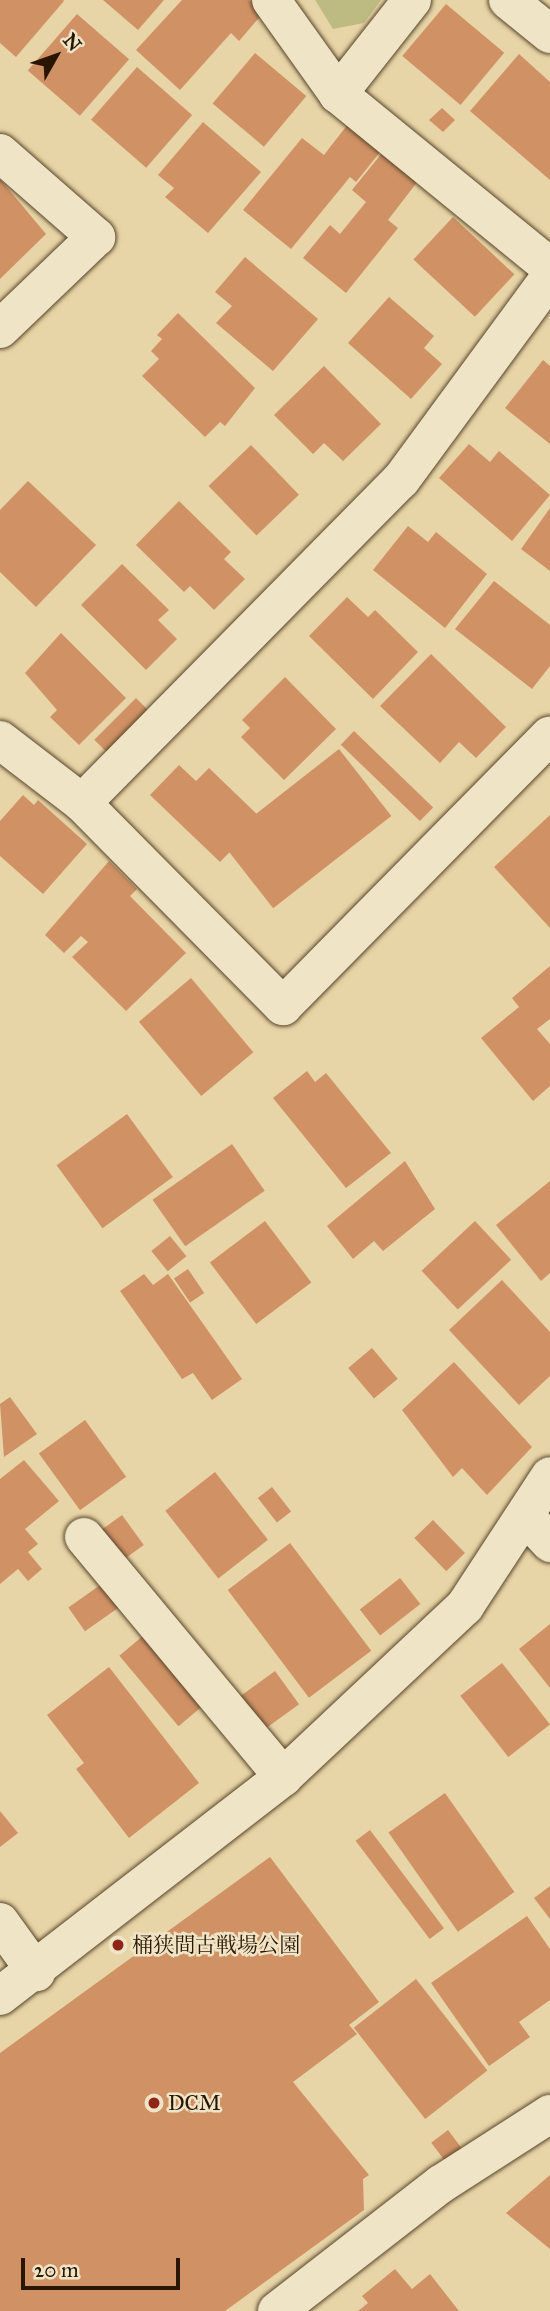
<!DOCTYPE html>
<html>
<head>
<meta charset="utf-8">
<style>
  body { margin:0 }
  #map { position:relative; width:550px; height:2311px; overflow:hidden; background:#e7d5a7; font-family:"IM FELL Great Primer","Noto Serif JP",serif }
  div>[style] { position:absolute }
  .green>* { inset:0; background:#bdbb82 }
  .building>* { inset:0; background:#d09165; transform-origin:0 0 }
  .roads { filter:drop-shadow(0 0 2px #59452a) drop-shadow(0 0 2px #59452a) }
  .minor>* { height:38px; margin:-19px; padding:0 19px; transform-origin:19px; border-radius:19px; background:#efe4c6 }
  .tertiary>* { height:38px; margin:-19px; padding:0 19px; transform-origin:19px; border-radius:19px; background:#efe4c6 }
  .dots>* { width:19px; height:19px; translate:-50% -50%; box-sizing:border-box; border:4px solid #efe4c6; border-radius:50% }
  span { translate:-50% -50%; white-space:nowrap; text-align:center; line-height:1.15; -webkit-text-stroke:5px #efe4c6; paint-order:stroke }
  .poi-label { font-size:21px; color:#2a1500 }
  .left { translate:0 -50%; text-align:left }
  .north { position:absolute; left:21px; top:21px; width:70px; height:70px; -webkit-text-stroke:5px #efe4c6; paint-order:stroke; rotate:50deg; font-size:19px; font-weight:700; line-height:28px; text-align:center; color:#2a1500 }
  .north::after { content:''; display:block; margin:auto; width:24px; height:32px; background:#2a1500; clip-path:polygon(50% 0,100% 100%,50% 72%,0 100%) }
  .scale { position:absolute; left:21px; top:2258px; width:159px; height:32px; box-sizing:border-box; border:4px solid #2a1500; border-top:0; padding-left:9px; font-size:21px; line-height:24px; white-space:nowrap; color:#2a1500; -webkit-text-stroke:5px #efe4c6; paint-order:stroke }
</style>
</head>
<body>
<div id="map">
  <div class="green">
    <i style="clip-path:polygon(315px 0,381px 0,364px 23px,333px 29px)"></i>
  </div>
  <div class="building">
    <i style="clip-path:polygon(0 0,63px 0,64px 1px,16px 57px,0 43px)"></i>
    <i style="clip-path:polygon(103px 0,164px 0,138px 30px)"></i>
    <i style="clip-path:polygon(182px 0,249px 0,264px 12px,239px 41px,231px 33px,180px 90px,136px 50px)"></i>
    <i style="left:446px;top:4px;width:76px;height:68px;rotate:40deg"></i>
    <i style="left:77px;top:14px;width:69px;height:75px;rotate:41deg"></i>
    <i style="left:255px;top:53px;width:67px;height:66px;rotate:40deg"></i>
    <i style="clip-path:polygon(519px 54px,550px 82px,550px 180px,470px 111px)"></i>
    <i style="left:137px;top:67px;width:73px;height:70px;rotate:41deg"></i>
    <i style="clip-path:polygon(442px 108px,455px 120px,443px 132px,429px 120px)"></i>
    <i style="clip-path:polygon(203px 122px,261px 172px,208px 233px,165px 197px,174px 188px,158px 175px)"></i>
    <i style="clip-path:polygon(348px 124px,381px 151px,356px 182px,350px 177px,291px 249px,243px 210px,302px 138px,324px 155px)"></i>
    <i style="clip-path:polygon(382px 153px,418px 181px,388px 220px,398px 228px,346px 293px,303px 258px,330px 225px,340px 234px,366px 202px,352px 190px)"></i>
    <i style="clip-path:polygon(0 179px,46px 234px,0 279px)"></i>
    <i style="left:453px;top:217px;width:84px;height:58px;rotate:43deg"></i>
    <i style="clip-path:polygon(245px 257px,318px 319px,273px 371px,216px 323px,232px 306px,215px 292px)"></i>
    <i style="clip-path:polygon(389px 297px,434px 336px,424px 348px,442px 364px,411px 399px,348px 343px)"></i>
    <i style="clip-path:polygon(178px 313px,255px 388px,225px 426px,220px 422px,205px 437px,142px 376px,159px 359px,151px 351px,162px 339px,157px 335px)"></i>
    <i style="clip-path:polygon(543px 360px,550px 366px,550px 444px,505px 408px)"></i>
    <i style="clip-path:polygon(324px 366px,381px 424px,343px 461px,324px 443px,313px 454px,274px 415px)"></i>
    <i style="clip-path:polygon(469px 444px,490px 462px,499px 451px,550px 495px,512px 541px,439px 478px)"></i>
    <i style="left:251px;top:445px;width:69px;height:59px;rotate:46deg"></i>
    <i style="clip-path:polygon(28px 481px,96px 545px,36px 607px,0 572px,0 510px)"></i>
    <i style="clip-path:polygon(179px 501px,231px 552px,224px 559px,245px 579px,214px 610px,190px 586px,184px 592px,136px 545px)"></i>
    <i style="clip-path:polygon(550px 508px,550px 571px,521px 549px)"></i>
    <i style="clip-path:polygon(408px 526px,428px 542px,436px 532px,487px 574px,445px 628px,373px 570px)"></i>
    <i style="clip-path:polygon(122px 564px,169px 610px,158px 620px,177px 639px,146px 670px,81px 605px)"></i>
    <i style="clip-path:polygon(494px 581px,550px 625px,550px 666px,532px 689px,455px 629px)"></i>
    <i style="clip-path:polygon(347px 597px,368px 617px,375px 610px,418px 652px,373px 699px,309px 636px)"></i>
    <i style="clip-path:polygon(61px 633px,126px 698px,79px 745px,50px 717px,57px 710px,25px 673px)"></i>
    <i style="clip-path:polygon(431px 654px,506px 727px,476px 758px,459px 742px,440px 763px,380px 706px)"></i>
    <i style="clip-path:polygon(285px 677px,336px 729px,284px 780px,241px 737px,250px 728px,242px 720px)"></i>
    <i style="left:136px;top:698px;width:17px;height:59px;rotate:45deg"></i>
    <i style="left:354px;top:731px;width:110px;height:19px;rotate:44deg"></i>
    <i style="left:339px;top:749px;width:85px;height:150px;rotate:52deg"></i>
    <i style="clip-path:polygon(179px 765px,196px 781px,209px 768px,262px 819px,220px 862px,150px 795px)"></i>
    <i style="clip-path:polygon(23px 795px,34px 805px,38px 800px,87px 844px,43px 894px,0 856px,0 821px)"></i>
    <i style="clip-path:polygon(550px 815px,550px 928px,494px 867px)"></i>
    <i style="clip-path:polygon(109px 861px,137px 889px,130px 896px,186px 953px,126px 1011px,72px 957px,88px 942px,81px 936px,64px 953px,45px 935px)"></i>
    <i style="clip-path:polygon(550px 966px,550px 1019px,537px 1029px,550px 1044px,550px 1086px,533px 1101px,481px 1038px,519px 1007px,512px 998px)"></i>
    <i style="left:191px;top:978px;width:97px;height:68px;rotate:50deg"></i>
    <i style="clip-path:polygon(307px 1071px,315px 1082px,326px 1073px,391px 1153px,346px 1188px,273px 1098px)"></i>
    <i style="left:127px;top:1114px;width:78px;height:87px;rotate:54deg"></i>
    <i style="left:232px;top:1144px;width:57px;height:97px;rotate:55deg"></i>
    <i style="clip-path:polygon(405px 1161px,435px 1209px,383px 1251px,374px 1241px,353px 1259px,327px 1226px)"></i>
    <i style="clip-path:polygon(550px 1181px,550px 1273px,541px 1281px,496px 1225px)"></i>
    <i style="left:265px;top:1221px;width:77px;height:69px;rotate:53deg"></i>
    <i style="left:475px;top:1221px;width:53px;height:73px;rotate:47deg"></i>
    <i style="left:170px;top:1236px;width:26px;height:24px;rotate:51deg"></i>
    <i style="left:188px;top:1269px;width:29px;height:17px;rotate:56deg"></i>
    <i style="clip-path:polygon(144px 1274px,153px 1285px,168px 1274px,242px 1379px,212px 1400px,193px 1373px,182px 1379px,120px 1291px)"></i>
    <i style="clip-path:polygon(502px 1280px,550px 1332px,550px 1376px,519px 1405px,449px 1330px)"></i>
    <i style="left:372px;top:1348px;width:40px;height:31px;rotate:50deg"></i>
    <i style="clip-path:polygon(454px 1362px,532px 1447px,487px 1495px,462px 1468px,453px 1477px,402px 1410px)"></i>
    <i style="clip-path:polygon(10px 1397px,37px 1434px,4px 1457px,0 1404px)"></i>
    <i style="left:85px;top:1420px;width:70px;height:57px;rotate:54deg"></i>
    <i style="clip-path:polygon(24px 1460px,59px 1501px,25px 1529px,38px 1544px,28px 1552px,42px 1569px,28px 1581px,18px 1569px,0 1584px,0 1479px)"></i>
    <i style="left:215px;top:1472px;width:86px;height:63px;rotate:52deg"></i>
    <i style="left:272px;top:1487px;width:31px;height:18px;rotate:52deg"></i>
    <i style="left:122px;top:1515px;width:37px;height:24px;rotate:54deg"></i>
    <i style="left:433px;top:1520px;width:46px;height:26px;rotate:46deg"></i>
    <i style="left:290px;top:1543px;width:135px;height:78px;rotate:53deg"></i>
    <i style="left:400px;top:1578px;width:33px;height:51px;rotate:52deg"></i>
    <i style="left:106px;top:1581px;width:29px;height:46px;rotate:55deg"></i>
    <i style="clip-path:polygon(550px 1624px,550px 1688px,519px 1649px)"></i>
    <i style="left:150px;top:1630px;width:92px;height:40px;rotate:50deg"></i>
    <i style="left:502px;top:1663px;width:78px;height:53px;rotate:52deg"></i>
    <i style="clip-path:polygon(109px 1667px,199px 1783px,129px 1838px,76px 1769px,84px 1763px,47px 1715px)"></i>
    <i style="left:275px;top:1671px;width:41px;height:44px;rotate:54deg"></i>
    <i style="left:445px;top:1793px;width:121px;height:69px;rotate:55deg"></i>
    <i style="clip-path:polygon(0 1811px,18px 1833px,0 1847px)"></i>
    <i style="left:370px;top:1830px;width:123px;height:18px;rotate:53deg"></i>
    <i style="clip-path:polygon(270px 1857px,379px 2002px,349px 2025px,357px 2034px,293px 2082px,369px 2175px,363px 2179px,364px 2210px,225px 2311px,0 2311px,0 2053px)"></i>
    <i style="clip-path:polygon(550px 1886px,550px 1919px,534px 1898px)"></i>
    <i style="clip-path:polygon(527px 1916px,550px 1949px,550px 2000px,519px 2022px,530px 2037px,489px 2066px,431px 1983px)"></i>
    <i style="left:416px;top:1979px;width:116px;height:79px;rotate:52deg"></i>
    <i style="left:448px;top:2130px;width:25px;height:21px;rotate:53deg"></i>
    <i style="clip-path:polygon(550px 2175px,550px 2249px,506px 2213px)"></i>
    <i style="clip-path:polygon(395px 2269px,412px 2289px,430px 2274px,459px 2311px,358px 2311px,368px 2303px,362px 2296px)"></i>
  </div>
  <div class="roads">
    <div class="minor">
      <i style="left:271px;top:0;width:115px;rotate:54.5deg"></i>
      <i style="left:412px;top:0;width:120px;rotate:128.2deg"></i>
      <i style="left:338px;top:94px;width:274px;rotate:39.2deg"></i>
      <i style="left:508px;top:0;width:54px;rotate:39deg"></i>
      <i style="left:0;top:153px;width:128px;rotate:41.2deg"></i>
      <i style="left:96px;top:237px;width:133px;rotate:136.2deg"></i>
      <i style="left:0;top:740px;width:103px;rotate:37.5deg"></i>
      <i style="left:82px;top:803px;width:286px;rotate:45.3deg"></i>
      <i style="left:283px;top:1006px;width:380px;rotate:-45.4deg"></i>
      <i style="left:82px;top:803px;width:454px;rotate:-45.4deg"></i>
      <i style="left:401px;top:480px;width:252px;rotate:-53.7deg"></i>
      <i style="left:528px;top:1519px;width:33px;rotate:47deg"></i>
      <i style="left:84px;top:1537px;width:312px;rotate:50.3deg"></i>
      <i style="left:0;top:1922px;width:62px;rotate:54.2deg"></i>
      <i style="left:277px;top:2311px;width:207px;rotate:-37.8deg"></i>
      <i style="left:441px;top:2184px;width:130px;rotate:-32.7deg"></i>
    </div>
    <div class="tertiary">
      <i style="left:0;top:1996px;width:358px;rotate:-37.7deg"></i>
      <i style="left:283px;top:1777px;width:250px;rotate:-43.2deg"></i>
      <i style="left:465px;top:1606px;width:155px;rotate:-56.8deg"></i>
    </div>
  </div>
  <div class="dots">
    <i style="left:118px;top:1945px;background:#8f2418"></i>
    <i style="left:154px;top:2103px;background:#8f2418"></i>
  </div>
  <div class="poi-label">
    <span class="left" style="left:132px;top:1945px">桶狭間古戦場公園</span>
    <span class="left" style="left:168px;top:2103px">DCM</span>
  </div>
  <div class="north">N</div>
  <div class="scale">20 m</div>
</div>
</body>
</html>
